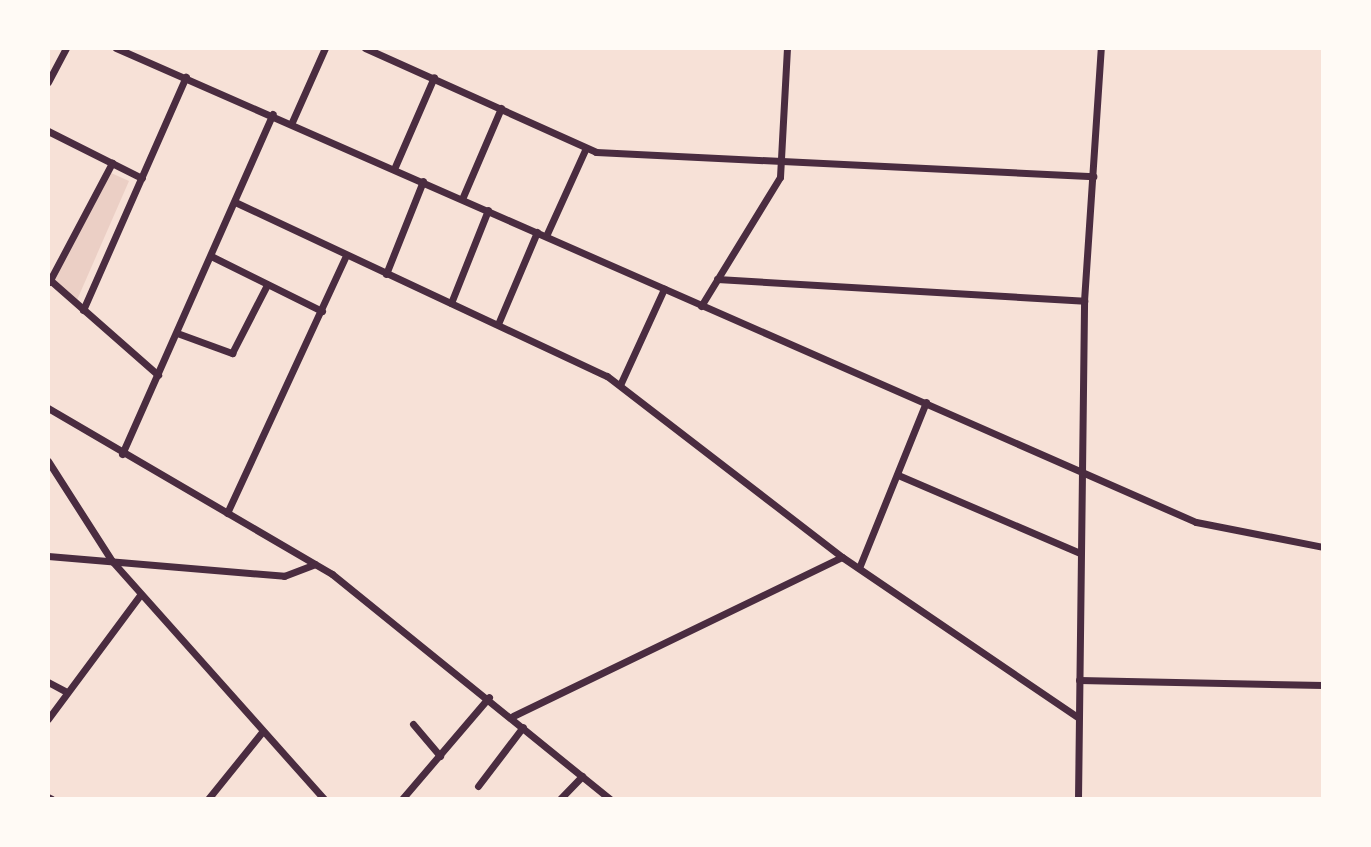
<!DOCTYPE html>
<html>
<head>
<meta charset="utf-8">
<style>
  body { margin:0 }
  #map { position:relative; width:1371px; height:847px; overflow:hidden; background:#f7e1d7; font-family:Cabin,sans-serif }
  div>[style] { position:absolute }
  .green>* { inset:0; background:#ebcfc5 }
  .minor>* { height:7px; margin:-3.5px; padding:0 3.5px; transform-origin:3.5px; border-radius:3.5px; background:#4a2c40 }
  span { translate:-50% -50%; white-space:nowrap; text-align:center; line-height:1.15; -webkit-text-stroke:8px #fffaf5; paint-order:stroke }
  .frame { position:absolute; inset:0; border:50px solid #fffaf5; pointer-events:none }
</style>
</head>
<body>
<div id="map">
  <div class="green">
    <i style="clip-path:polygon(111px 173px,129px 181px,77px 300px,54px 280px)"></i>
  </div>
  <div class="minor">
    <i style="left:116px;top:48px;width:1179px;rotate:23.7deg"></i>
    <i style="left:1196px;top:522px;width:129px;rotate:11.1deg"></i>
    <i style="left:365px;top:48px;width:253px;rotate:24.2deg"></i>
    <i style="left:596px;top:152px;width:498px;rotate:2.8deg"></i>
    <i style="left:48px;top:82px;width:38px;rotate:-62deg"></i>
    <i style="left:292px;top:122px;width:81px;rotate:-66deg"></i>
    <i style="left:48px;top:131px;width:105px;rotate:26.6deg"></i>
    <i style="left:394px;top:169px;width:100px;rotate:-66.5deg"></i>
    <i style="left:462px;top:199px;width:99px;rotate:-66.8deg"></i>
    <i style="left:235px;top:202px;width:411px;rotate:25.1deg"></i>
    <i style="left:607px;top:376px;width:297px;rotate:37.6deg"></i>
    <i style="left:842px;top:557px;width:284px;rotate:34.2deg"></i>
    <i style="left:546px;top:236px;width:94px;rotate:-65.6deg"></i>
    <i style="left:211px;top:256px;width:124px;rotate:26.4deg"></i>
    <i style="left:386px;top:274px;width:100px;rotate:-68.3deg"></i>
    <i style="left:717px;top:279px;width:368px;rotate:3.4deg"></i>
    <i style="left:50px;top:280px;width:144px;rotate:41.3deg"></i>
    <i style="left:49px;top:282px;width:135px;rotate:-62.1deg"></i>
    <i style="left:451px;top:303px;width:100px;rotate:-68.3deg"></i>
    <i style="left:701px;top:306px;width:151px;rotate:-58.5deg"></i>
    <i style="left:780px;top:177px;width:129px;rotate:-86.9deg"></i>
    <i style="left:83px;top:310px;width:255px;rotate:-66.2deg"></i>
    <i style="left:498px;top:324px;width:100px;rotate:-67deg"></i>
    <i style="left:177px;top:333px;width:59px;rotate:20deg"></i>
    <i style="left:232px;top:353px;width:76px;rotate:-62.8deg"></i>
    <i style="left:620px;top:385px;width:106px;rotate:-65.4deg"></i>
    <i style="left:48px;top:408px;width:329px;rotate:30.3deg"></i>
    <i style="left:332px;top:574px;width:358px;rotate:39deg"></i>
    <i style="left:122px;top:454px;width:372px;rotate:-66.1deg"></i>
    <i style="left:48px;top:461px;width:119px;rotate:57.4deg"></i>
    <i style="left:112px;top:561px;width:319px;rotate:48.3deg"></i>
    <i style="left:898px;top:475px;width:198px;rotate:23.2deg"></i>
    <i style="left:227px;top:513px;width:283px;rotate:-65.2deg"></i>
    <i style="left:48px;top:556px;width:237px;rotate:4.8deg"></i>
    <i style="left:284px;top:576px;width:33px;rotate:-21deg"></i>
    <i style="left:859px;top:568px;width:179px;rotate:-68deg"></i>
    <i style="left:1079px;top:680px;width:244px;rotate:1.2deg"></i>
    <i style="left:48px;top:682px;width:21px;rotate:28deg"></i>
    <i style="left:513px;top:716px;width:365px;rotate:-25.8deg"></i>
    <i style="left:48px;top:719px;width:154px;rotate:-53.4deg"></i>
    <i style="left:413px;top:724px;width:42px;rotate:49.8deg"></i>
    <i style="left:478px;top:786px;width:74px;rotate:-52.7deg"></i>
    <i style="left:48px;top:797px;width:4px;rotate:27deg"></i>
    <i style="left:208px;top:799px;width:86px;rotate:-51.1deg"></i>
    <i style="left:402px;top:799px;width:134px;rotate:-49.5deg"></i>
    <i style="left:560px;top:799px;width:32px;rotate:-46deg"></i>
    <i style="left:1078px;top:799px;width:498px;rotate:-89.3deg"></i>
    <i style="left:1084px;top:301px;width:254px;rotate:-86.2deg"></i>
  </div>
  <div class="frame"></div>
</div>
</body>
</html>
